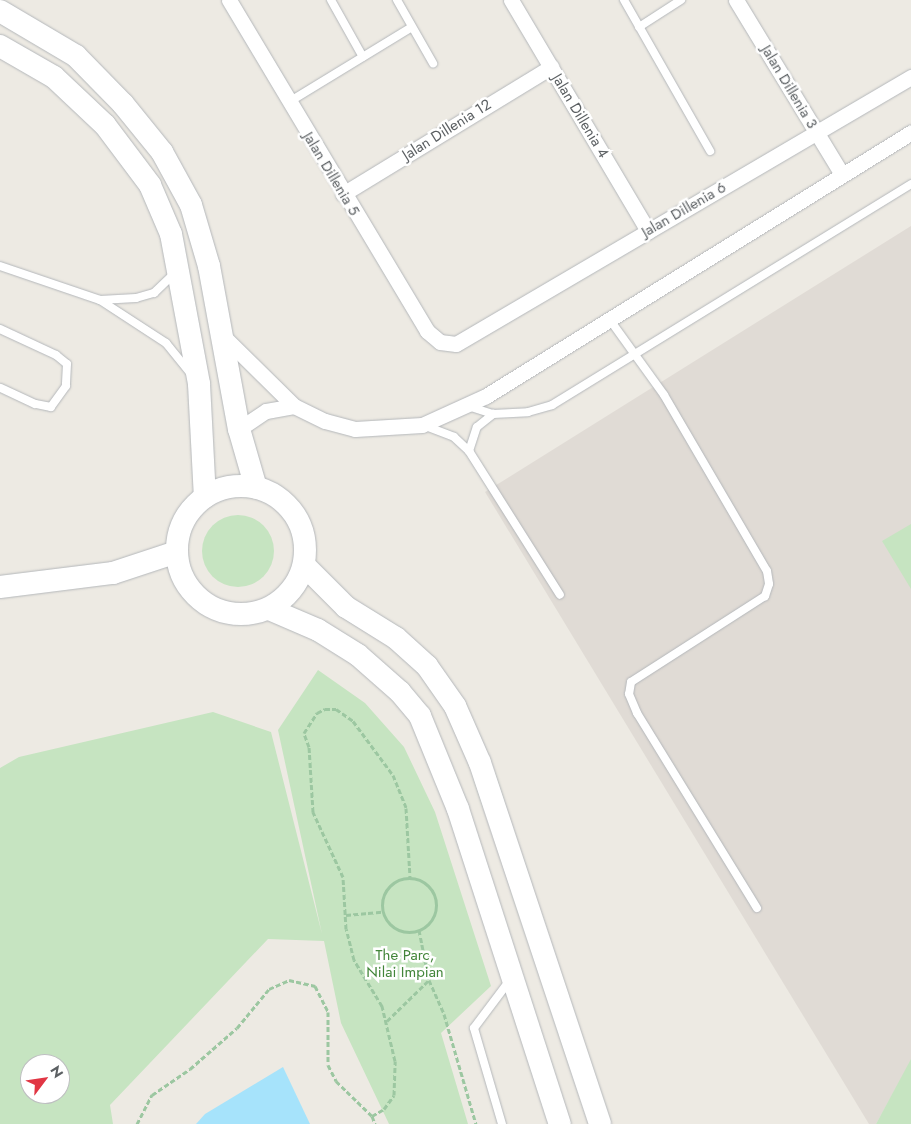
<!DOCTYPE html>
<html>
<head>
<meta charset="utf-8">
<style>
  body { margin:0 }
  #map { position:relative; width:911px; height:1124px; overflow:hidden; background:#edeae3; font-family:Jost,sans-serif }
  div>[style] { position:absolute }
  .education>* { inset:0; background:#e0dbd5 }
  .green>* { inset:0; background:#c6e4c1 }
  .round { border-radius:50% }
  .water>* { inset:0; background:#a6e3fb }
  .path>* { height:3px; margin-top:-1.5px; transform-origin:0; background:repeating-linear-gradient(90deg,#9cc7a1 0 5px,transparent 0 7.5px) }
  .path>.ring { margin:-1.5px; padding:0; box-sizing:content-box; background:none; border:3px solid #9cc7a1; border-radius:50% }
  .roads { filter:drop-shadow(0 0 1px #b4b7ba) drop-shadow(0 0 1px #b4b7ba) }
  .lane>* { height:8px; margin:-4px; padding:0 4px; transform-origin:4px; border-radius:4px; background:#fff }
  .street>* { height:15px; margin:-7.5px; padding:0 7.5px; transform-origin:7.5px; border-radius:7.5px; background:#fff }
  .secondary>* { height:22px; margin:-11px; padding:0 11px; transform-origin:11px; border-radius:11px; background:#fff }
  .secondary>.ring { margin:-11px; padding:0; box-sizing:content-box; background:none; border:22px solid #fff; border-radius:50% }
  span { translate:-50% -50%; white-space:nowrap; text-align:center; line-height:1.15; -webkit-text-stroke:5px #fff; paint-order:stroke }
  .street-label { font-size:15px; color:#5c6063 }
  .park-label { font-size:15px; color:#428539 }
  .north { position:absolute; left:20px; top:1054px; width:50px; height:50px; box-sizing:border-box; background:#fff; border:1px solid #bebfc1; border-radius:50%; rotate:59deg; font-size:14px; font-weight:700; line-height:20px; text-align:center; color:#5c6063 }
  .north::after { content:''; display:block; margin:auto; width:18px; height:22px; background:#e13644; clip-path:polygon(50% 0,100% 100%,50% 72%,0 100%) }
</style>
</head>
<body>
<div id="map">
  <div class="education">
    <i style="clip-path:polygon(911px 226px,911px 1061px,876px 1124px,869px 1124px,485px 492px)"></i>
  </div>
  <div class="green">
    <i class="round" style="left:202px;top:515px;width:72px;height:72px"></i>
    <i style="clip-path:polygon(911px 524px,911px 589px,882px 541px)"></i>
    <i style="clip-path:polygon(evenodd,318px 670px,365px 703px,404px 747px,435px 812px,491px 986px,441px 1033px,468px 1124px,389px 1124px,341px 1023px,324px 941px,268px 939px,110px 1105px,113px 1124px,0 1124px,0 768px,19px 757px,213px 712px,271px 732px,322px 934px,278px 730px,318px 670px,30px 1064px,60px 1064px,60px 1094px,30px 1094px,30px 1064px)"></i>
    <i style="clip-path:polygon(911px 1059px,911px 1124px,876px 1124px)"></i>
  </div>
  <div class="water">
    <i style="clip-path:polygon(283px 1067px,310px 1124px,196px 1124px,205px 1114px)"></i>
  </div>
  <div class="path">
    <i class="ring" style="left:382px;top:878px;width:51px;height:51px"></i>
    <i style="left:346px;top:915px;width:36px;rotate:-5deg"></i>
    <i style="left:419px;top:930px;width:51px;rotate:78.7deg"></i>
    <i style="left:429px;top:980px;width:37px;rotate:66deg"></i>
    <i style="left:444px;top:1014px;width:115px;rotate:73.8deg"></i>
    <i style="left:387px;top:1021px;width:59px;rotate:-44.3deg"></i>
    <i style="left:372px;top:1116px;width:14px;rotate:-30deg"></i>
    <i style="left:384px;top:1109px;width:17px;rotate:-54deg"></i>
    <i style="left:394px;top:1095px;width:34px;rotate:-88deg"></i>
    <i style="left:395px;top:1061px;width:57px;rotate:-103.3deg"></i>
    <i style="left:382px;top:1006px;width:54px;rotate:-121.3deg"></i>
    <i style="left:354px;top:960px;width:32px;rotate:-104deg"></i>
    <i style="left:346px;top:929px;width:52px;rotate:-93.3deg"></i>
    <i style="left:343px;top:877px;width:72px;rotate:-114.8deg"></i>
    <i style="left:313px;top:812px;width:65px;rotate:-93.5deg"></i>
    <i style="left:309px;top:747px;width:15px;rotate:-110deg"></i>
    <i style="left:304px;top:733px;width:24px;rotate:-57deg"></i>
    <i style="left:317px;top:713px;width:9px;rotate:-27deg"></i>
    <i style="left:325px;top:709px;width:11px"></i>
    <i style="left:336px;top:709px;width:21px;rotate:35deg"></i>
    <i style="left:353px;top:721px;width:67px;rotate:53.5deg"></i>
    <i style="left:393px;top:775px;width:35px;rotate:68deg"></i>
    <i style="left:406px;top:808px;width:70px;rotate:86.7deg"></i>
    <i style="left:137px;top:1124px;width:33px;rotate:-63deg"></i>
    <i style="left:152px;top:1095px;width:46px;rotate:-34.4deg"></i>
    <i style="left:190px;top:1069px;width:62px;rotate:-41.1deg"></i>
    <i style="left:237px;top:1028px;width:50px;rotate:-50.6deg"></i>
    <i style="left:269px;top:989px;width:22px;rotate:-24deg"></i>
    <i style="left:289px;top:980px;width:27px;rotate:13deg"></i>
    <i style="left:315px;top:986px;width:29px;rotate:63deg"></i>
    <i style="left:328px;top:1012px;width:53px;rotate:90deg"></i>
    <i style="left:328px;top:1065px;width:18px;rotate:63deg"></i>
    <i style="left:336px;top:1081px;width:50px;rotate:44.2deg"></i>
    <i style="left:372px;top:1116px;width:9px;rotate:69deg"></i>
  </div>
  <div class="roads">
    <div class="lane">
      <i style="left:331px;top:0;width:65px;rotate:60.7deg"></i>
      <i style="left:397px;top:0;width:73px;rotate:60.3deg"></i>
      <i style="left:624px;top:0;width:174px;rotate:60.3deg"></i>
      <i style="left:639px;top:27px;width:50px;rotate:-32.7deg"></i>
      <i style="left:289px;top:102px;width:144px;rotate:-31.4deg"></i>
      <i style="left:0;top:266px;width:106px;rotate:18.8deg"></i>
      <i style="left:100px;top:300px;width:79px;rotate:33.1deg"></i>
      <i style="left:166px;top:343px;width:38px;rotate:51deg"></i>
      <i style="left:100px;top:300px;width:36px;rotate:-3deg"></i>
      <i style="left:136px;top:298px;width:19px;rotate:-16deg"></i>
      <i style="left:154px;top:293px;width:28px;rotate:-44deg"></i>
      <i style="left:610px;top:320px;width:92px;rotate:54.2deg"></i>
      <i style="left:664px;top:395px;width:204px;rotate:59.7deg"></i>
      <i style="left:767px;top:571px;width:13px;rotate:81deg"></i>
      <i style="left:769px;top:584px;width:13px;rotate:108deg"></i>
      <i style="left:765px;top:596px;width:159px;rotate:147.3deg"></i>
      <i style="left:631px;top:682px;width:12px;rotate:99deg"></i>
      <i style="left:629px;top:694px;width:21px;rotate:67deg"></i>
      <i style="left:637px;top:713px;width:229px;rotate:58.4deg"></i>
      <i style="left:0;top:329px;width:62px;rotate:24.9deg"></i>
      <i style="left:56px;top:355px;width:14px;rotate:39deg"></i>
      <i style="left:67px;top:364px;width:22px;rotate:93deg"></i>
      <i style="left:66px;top:386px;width:26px;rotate:126deg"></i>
      <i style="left:51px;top:407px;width:16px;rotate:-169deg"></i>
      <i style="left:35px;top:404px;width:38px;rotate:-155deg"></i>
      <i style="left:468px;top:406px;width:26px;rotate:18deg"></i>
      <i style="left:493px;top:414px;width:35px;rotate:-3deg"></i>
      <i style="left:528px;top:412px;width:25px;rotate:-16deg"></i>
      <i style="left:552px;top:405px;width:422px;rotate:-31.6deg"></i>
      <i style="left:423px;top:425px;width:33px;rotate:21deg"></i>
      <i style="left:454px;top:437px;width:21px;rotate:43deg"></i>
      <i style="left:469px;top:451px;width:170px;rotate:57.7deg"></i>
      <i style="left:469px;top:451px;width:25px;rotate:-72deg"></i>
      <i style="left:477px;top:427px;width:21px;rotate:-39deg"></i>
      <i style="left:502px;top:1124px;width:100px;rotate:-106.3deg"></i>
      <i style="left:474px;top:1028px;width:60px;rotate:-53.1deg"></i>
    </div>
    <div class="street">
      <i style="left:229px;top:0;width:386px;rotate:59.1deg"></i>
      <i style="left:427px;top:331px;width:17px;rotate:40deg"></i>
      <i style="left:440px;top:342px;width:16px;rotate:7deg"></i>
      <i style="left:456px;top:344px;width:528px;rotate:-30.4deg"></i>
      <i style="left:511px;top:0;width:269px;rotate:59.3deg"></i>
      <i style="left:736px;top:0;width:204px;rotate:58.7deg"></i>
      <i style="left:343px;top:194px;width:244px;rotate:-31.4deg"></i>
      <i style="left:222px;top:335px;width:101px;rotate:44.6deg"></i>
      <i style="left:294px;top:406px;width:34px;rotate:26deg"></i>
      <i style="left:325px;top:421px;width:31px;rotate:15deg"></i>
      <i style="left:355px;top:429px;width:67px;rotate:-3.4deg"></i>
      <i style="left:422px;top:425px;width:70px;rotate:-24.4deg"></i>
      <i style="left:486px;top:396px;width:500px;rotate:-31.8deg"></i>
      <i style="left:239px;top:429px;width:32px;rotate:-34deg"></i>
      <i style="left:266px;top:411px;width:28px;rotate:-10deg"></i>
    </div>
    <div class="secondary">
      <i style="left:0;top:11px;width:88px;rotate:30.6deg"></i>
      <i style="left:76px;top:56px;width:67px;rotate:45.6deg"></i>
      <i style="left:123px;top:104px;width:62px;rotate:50.9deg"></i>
      <i style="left:162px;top:152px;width:60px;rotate:61.3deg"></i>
      <i style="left:191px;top:205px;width:64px;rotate:73.6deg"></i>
      <i style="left:209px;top:266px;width:166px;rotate:79.6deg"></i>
      <i style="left:239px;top:429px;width:61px;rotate:73.9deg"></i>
      <i style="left:0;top:46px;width:62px;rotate:29.9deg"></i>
      <i style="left:54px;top:77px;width:70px;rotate:43.3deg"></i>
      <i style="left:105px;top:125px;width:75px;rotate:53.1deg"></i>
      <i style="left:150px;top:185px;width:53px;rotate:66.8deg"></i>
      <i style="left:171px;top:234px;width:153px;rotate:79.4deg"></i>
      <i style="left:199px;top:384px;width:113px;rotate:87deg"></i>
      <i class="ring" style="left:177px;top:486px;width:106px;height:106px"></i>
      <i style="left:304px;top:565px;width:59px;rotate:45deg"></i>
      <i style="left:346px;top:607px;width:59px;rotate:31.8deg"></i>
      <i style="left:396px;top:638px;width:42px;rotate:42.1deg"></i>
      <i style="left:427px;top:666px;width:49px;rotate:55deg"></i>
      <i style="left:455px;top:706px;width:62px;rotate:66.3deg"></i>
      <i style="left:480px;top:763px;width:380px;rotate:71.6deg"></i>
      <i style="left:0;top:587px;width:114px;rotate:-7.1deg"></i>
      <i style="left:113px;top:573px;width:67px;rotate:-18.2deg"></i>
      <i style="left:269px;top:609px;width:53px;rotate:23.2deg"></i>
      <i style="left:318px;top:630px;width:47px;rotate:32deg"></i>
      <i style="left:358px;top:655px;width:56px;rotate:41.4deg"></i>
      <i style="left:400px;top:692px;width:31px;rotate:50deg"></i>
      <i style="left:420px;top:716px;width:100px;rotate:67.8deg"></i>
      <i style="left:458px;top:809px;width:331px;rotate:72.1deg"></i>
    </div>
  </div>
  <div class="street-label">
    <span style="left:789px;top:87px;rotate:59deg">Jalan Dillenia 3</span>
    <span style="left:580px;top:116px;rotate:59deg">Jalan Dillenia 4</span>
    <span style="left:447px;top:130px;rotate:-32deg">Jalan Dillenia 12</span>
    <span style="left:331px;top:174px;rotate:59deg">Jalan Dillenia 5</span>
    <span style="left:684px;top:210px;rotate:-30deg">Jalan Dillenia 6</span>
  </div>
  <div class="park-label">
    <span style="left:405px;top:964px">The Parc,<br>Nilai Impian</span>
  </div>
  <div class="north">N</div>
</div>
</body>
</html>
